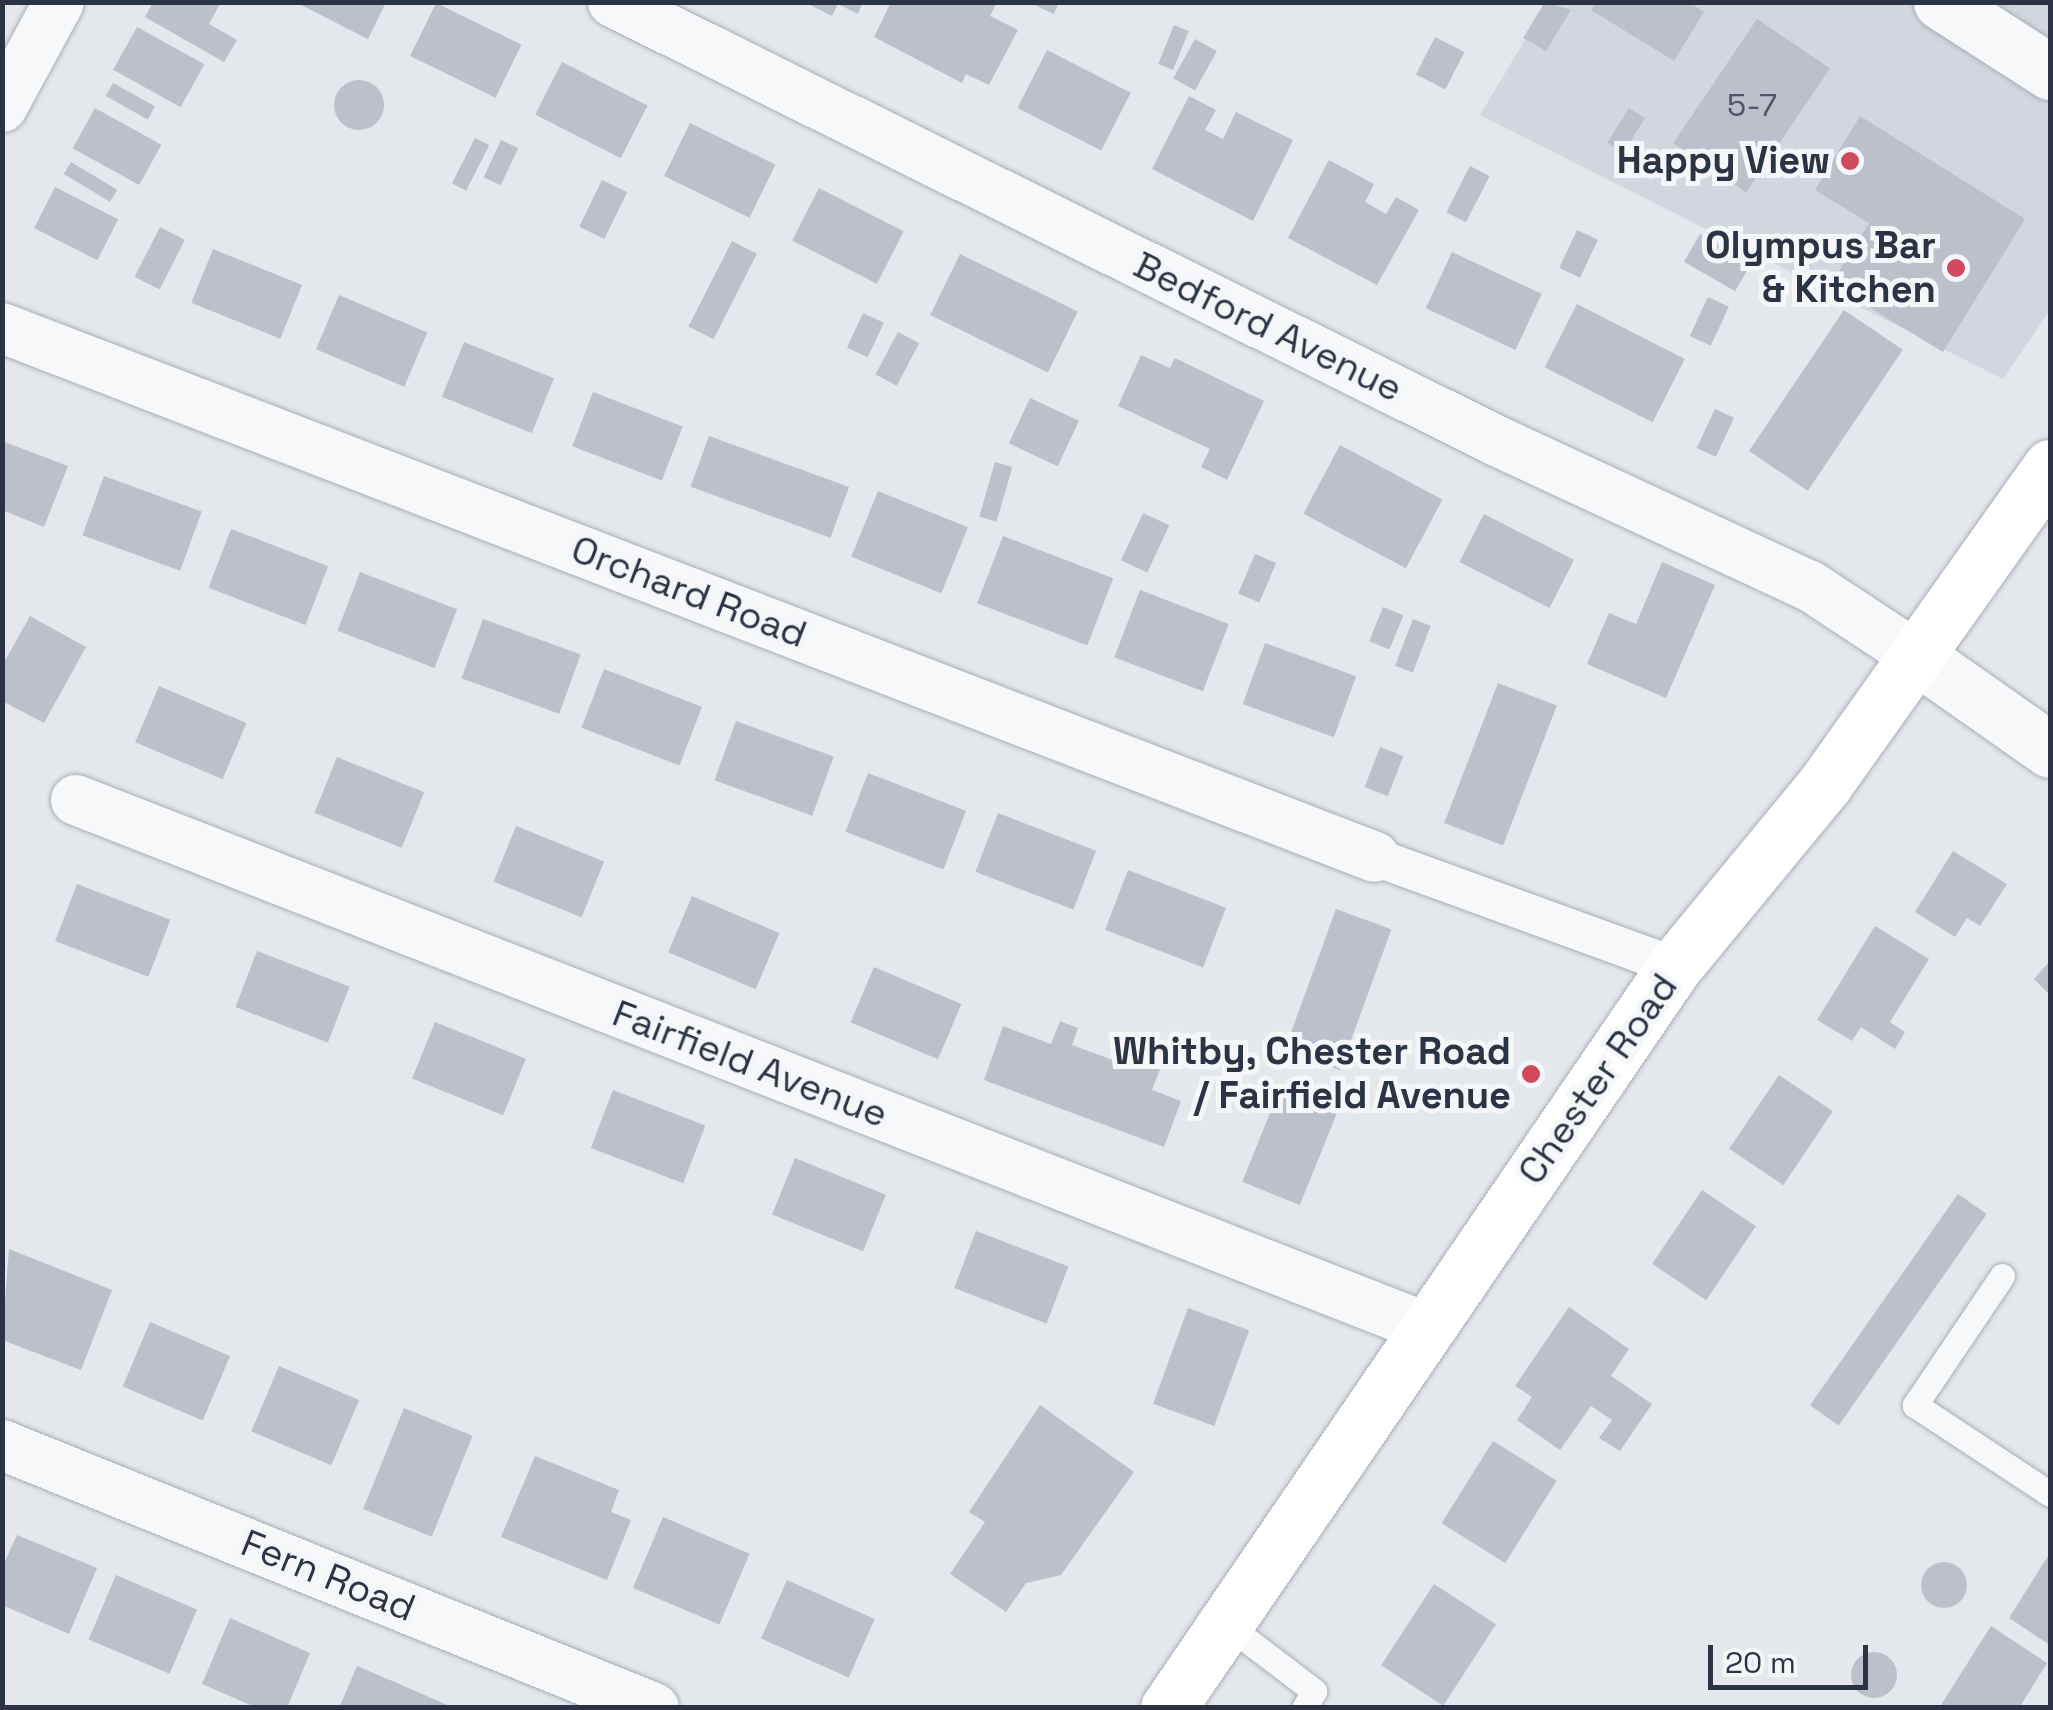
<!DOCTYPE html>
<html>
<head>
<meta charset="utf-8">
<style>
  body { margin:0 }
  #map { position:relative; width:2053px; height:1710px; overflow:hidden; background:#e4e7ec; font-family:"Space Grotesk",sans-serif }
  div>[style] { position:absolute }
  .built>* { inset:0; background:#d2d6de }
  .building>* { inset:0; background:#bbc0ca; transform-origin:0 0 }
  .round { border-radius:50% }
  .roads { filter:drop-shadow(0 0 2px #a9aeb7) drop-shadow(0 0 2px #a9aeb7) }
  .service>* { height:25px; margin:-12.5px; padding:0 12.5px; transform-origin:12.5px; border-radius:12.5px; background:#f7f8fa }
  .pedestrian>* { height:38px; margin:-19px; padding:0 19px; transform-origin:19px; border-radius:19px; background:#f7f8fa }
  .minor>* { height:50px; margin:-25px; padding:0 25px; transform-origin:25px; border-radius:25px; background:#f7f8fa }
  .tertiary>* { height:55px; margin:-27.5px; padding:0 27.5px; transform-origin:27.5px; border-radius:27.5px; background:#f7f8fa }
  .primary>* { height:55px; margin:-27.5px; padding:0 27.5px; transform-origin:27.5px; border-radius:27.5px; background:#fff }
  .dots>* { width:28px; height:28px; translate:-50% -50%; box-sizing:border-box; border:5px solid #f4f6f9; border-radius:50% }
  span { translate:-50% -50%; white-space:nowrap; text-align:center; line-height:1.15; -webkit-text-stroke:10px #f4f6f9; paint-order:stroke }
  .number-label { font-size:32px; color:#4f5766 }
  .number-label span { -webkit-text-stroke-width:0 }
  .poi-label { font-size:38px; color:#2b3445; font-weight:700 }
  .right { translate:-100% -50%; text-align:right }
  .street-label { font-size:38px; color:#2b3445 }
  .frame { position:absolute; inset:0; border:5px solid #2b3445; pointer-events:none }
  .scale { position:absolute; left:1708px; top:1645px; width:160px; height:45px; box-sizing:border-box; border:5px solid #2b3445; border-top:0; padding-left:12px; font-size:30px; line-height:35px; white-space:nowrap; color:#2b3445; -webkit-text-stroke:8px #f4f6f9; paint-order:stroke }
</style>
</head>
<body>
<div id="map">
  <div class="built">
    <i style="clip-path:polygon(1547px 3px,2050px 3px,2050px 310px,2003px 379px,1480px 115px)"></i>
  </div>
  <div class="building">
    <i style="clip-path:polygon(153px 2px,221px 2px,209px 24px,237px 40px,224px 62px,145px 17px)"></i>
    <i style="clip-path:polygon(295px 2px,386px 2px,368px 39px)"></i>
    <i style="clip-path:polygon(804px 2px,863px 2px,858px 14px,838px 4px,832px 16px)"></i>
    <i style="clip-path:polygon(891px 2px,997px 2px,990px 16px,1018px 30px,989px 85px,966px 74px,962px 83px,874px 37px)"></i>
    <i style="clip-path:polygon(1028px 2px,1059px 2px,1054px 14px)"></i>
    <i style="clip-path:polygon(1545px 2px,1571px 10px,1546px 51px,1523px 38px)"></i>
    <i style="clip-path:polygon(1596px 2px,1689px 2px,1704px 12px,1674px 61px,1591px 10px)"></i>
    <i style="left:436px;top:3px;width:95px;height:59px;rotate:26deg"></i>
    <i style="left:1757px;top:19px;width:88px;height:150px;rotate:34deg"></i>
    <i style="left:1174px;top:25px;width:16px;height:42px;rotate:22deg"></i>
    <i style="left:137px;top:27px;width:77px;height:49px;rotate:29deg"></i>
    <i style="left:1435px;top:37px;width:33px;height:42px;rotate:27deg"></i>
    <i style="left:1195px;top:39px;width:25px;height:45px;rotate:29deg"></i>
    <i style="left:1047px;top:50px;width:94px;height:65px;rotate:27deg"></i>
    <i style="left:562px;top:62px;width:96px;height:59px;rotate:27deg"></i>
    <i class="round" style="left:334px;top:80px;width:50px;height:50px"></i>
    <i style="left:113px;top:83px;width:48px;height:15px;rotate:29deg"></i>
    <i style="clip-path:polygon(1189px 96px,1216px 110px,1205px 130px,1223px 139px,1236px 112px,1293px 140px,1253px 221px,1152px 169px)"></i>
    <i style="left:95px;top:108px;width:76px;height:46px;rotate:29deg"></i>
    <i style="left:1629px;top:108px;width:19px;height:41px;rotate:32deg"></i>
    <i style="clip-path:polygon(1860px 116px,2025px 219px,1943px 352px,1831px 284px,1869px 223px,1815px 190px)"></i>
    <i style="left:690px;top:123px;width:95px;height:59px;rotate:26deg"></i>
    <i style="left:475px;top:138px;width:16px;height:51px;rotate:27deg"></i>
    <i style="left:501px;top:140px;width:19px;height:41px;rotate:25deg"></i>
    <i style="clip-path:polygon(1329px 160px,1374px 184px,1365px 202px,1386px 214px,1396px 197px,1419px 210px,1377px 285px,1288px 238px)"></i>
    <i style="left:71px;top:162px;width:54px;height:14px;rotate:31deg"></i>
    <i style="left:1470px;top:166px;width:22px;height:52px;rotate:27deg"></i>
    <i style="left:602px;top:180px;width:28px;height:52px;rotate:26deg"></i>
    <i style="left:55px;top:187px;width:71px;height:46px;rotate:27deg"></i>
    <i style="left:819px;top:188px;width:95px;height:59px;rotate:27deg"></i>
    <i style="left:160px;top:227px;width:28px;height:56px;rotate:27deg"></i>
    <i style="left:1577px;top:230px;width:23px;height:42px;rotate:25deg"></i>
    <i style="left:1700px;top:234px;width:59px;height:32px;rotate:30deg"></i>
    <i style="left:732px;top:241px;width:28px;height:96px;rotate:27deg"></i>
    <i style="left:213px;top:249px;width:96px;height:58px;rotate:22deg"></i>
    <i style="left:1452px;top:252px;width:99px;height:62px;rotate:25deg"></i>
    <i style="left:960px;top:254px;width:131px;height:68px;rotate:26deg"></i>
    <i style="left:339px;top:295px;width:96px;height:59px;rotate:23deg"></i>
    <i style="left:1708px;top:297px;width:23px;height:43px;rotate:25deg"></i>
    <i style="left:1577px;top:304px;width:121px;height:71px;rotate:27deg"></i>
    <i style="left:1844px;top:310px;width:71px;height:170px;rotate:34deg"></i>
    <i style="left:863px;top:313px;width:23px;height:38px;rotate:25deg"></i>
    <i style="left:898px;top:332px;width:24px;height:48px;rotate:28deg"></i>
    <i style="left:464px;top:342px;width:97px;height:59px;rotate:22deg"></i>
    <i style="clip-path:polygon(1141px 355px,1170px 368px,1175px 358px,1264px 401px,1227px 480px,1201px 467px,1210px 449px,1118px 406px)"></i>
    <i style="left:593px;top:392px;width:96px;height:58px;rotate:21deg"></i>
    <i style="left:1030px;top:398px;width:54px;height:50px;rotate:25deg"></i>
    <i style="left:1715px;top:409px;width:21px;height:43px;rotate:25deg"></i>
    <i style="left:709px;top:436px;width:149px;height:54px;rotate:20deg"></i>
    <i style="clip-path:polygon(2px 441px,68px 466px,44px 527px,2px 510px)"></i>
    <i style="left:1340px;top:445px;width:116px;height:78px;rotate:28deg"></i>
    <i style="left:995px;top:462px;width:18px;height:57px;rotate:16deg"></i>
    <i style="left:104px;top:476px;width:104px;height:63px;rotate:20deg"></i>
    <i style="left:878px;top:491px;width:97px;height:71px;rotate:22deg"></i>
    <i style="left:1143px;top:513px;width:29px;height:52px;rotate:25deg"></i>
    <i style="left:1484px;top:514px;width:101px;height:54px;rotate:27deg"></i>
    <i style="left:231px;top:529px;width:104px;height:63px;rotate:21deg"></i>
    <i style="left:1003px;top:536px;width:118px;height:72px;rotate:21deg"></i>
    <i style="left:1255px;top:554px;width:23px;height:43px;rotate:23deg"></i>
    <i style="clip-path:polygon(1662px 562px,1715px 585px,1666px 698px,1587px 664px,1609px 613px,1636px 624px)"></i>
    <i style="left:360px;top:572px;width:104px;height:63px;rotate:21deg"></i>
    <i style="left:1140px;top:590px;width:95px;height:72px;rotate:21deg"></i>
    <i style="left:1383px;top:607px;width:22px;height:37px;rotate:22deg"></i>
    <i style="clip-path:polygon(30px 616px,86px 647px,44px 723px,2px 701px,2px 666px)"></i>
    <i style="left:483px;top:619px;width:104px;height:63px;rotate:20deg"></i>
    <i style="left:1413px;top:619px;width:19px;height:50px;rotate:21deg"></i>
    <i style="left:1265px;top:643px;width:97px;height:65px;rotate:20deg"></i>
    <i style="left:604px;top:669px;width:105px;height:63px;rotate:21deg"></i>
    <i style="left:1498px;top:683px;width:63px;height:150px;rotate:21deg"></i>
    <i style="left:159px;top:686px;width:95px;height:61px;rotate:23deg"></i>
    <i style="left:736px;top:721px;width:104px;height:63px;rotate:20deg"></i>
    <i style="left:1380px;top:747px;width:25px;height:43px;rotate:21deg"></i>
    <i style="left:337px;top:757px;width:94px;height:60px;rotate:22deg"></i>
    <i style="left:868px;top:773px;width:105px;height:63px;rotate:21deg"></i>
    <i style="left:998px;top:813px;width:105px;height:63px;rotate:21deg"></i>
    <i style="left:516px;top:826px;width:95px;height:60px;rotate:22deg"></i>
    <i style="clip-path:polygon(1953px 851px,2007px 884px,1980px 926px,1967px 918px,1955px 937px,1915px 912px)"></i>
    <i style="left:1128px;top:870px;width:105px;height:64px;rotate:21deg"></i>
    <i style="left:77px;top:884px;width:100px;height:61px;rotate:21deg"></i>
    <i style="left:692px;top:896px;width:95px;height:61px;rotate:23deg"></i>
    <i style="left:1336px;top:909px;width:59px;height:150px;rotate:20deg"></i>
    <i style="clip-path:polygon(1875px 926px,1929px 959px,1890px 1022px,1905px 1032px,1895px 1049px,1861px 1027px,1852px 1041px,1817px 1020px)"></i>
    <i style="left:257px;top:951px;width:99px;height:60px;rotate:21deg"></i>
    <i style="clip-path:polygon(2050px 961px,2050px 995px,2034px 979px)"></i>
    <i style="left:874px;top:967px;width:95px;height:60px;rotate:23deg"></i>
    <i style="clip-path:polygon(1060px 1021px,1078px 1028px,1072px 1045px,1124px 1064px,1130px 1047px,1164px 1059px,1152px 1090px,1181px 1101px,1164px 1147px,984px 1080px,1003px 1026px,1051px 1044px)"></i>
    <i style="left:435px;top:1022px;width:98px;height:61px;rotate:22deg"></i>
    <i style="left:1779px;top:1075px;width:65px;height:89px;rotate:34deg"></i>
    <i style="left:613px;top:1090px;width:99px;height:62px;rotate:21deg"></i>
    <i style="left:1279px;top:1091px;width:62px;height:98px;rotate:22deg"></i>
    <i style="left:795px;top:1158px;width:98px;height:61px;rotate:22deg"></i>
    <i style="left:1702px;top:1190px;width:65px;height:89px;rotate:34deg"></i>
    <i style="left:1958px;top:1194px;width:35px;height:258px;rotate:35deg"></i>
    <i style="left:976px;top:1231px;width:99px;height:61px;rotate:21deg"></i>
    <i style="clip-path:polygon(9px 1249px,112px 1290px,81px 1370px,2px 1340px)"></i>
    <i style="clip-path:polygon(1569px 1307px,1629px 1349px,1611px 1376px,1652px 1404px,1620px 1451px,1599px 1438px,1612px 1420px,1591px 1406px,1560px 1450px,1517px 1420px,1532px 1397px,1515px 1386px)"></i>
    <i style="left:1188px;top:1308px;width:65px;height:102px;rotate:20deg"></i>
    <i style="left:150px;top:1322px;width:87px;height:70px;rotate:23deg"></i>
    <i style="left:279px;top:1366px;width:87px;height:71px;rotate:23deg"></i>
    <i style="clip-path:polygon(1040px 1405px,1134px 1472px,1061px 1575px,1026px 1583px,1006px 1612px,950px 1574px,985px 1522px,969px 1512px)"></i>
    <i style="left:404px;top:1408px;width:74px;height:109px;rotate:22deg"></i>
    <i style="left:1493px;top:1441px;width:75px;height:97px;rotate:32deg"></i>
    <i style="clip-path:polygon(535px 1456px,619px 1490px,611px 1512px,631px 1520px,607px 1580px,501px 1537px)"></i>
    <i style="left:663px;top:1517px;width:94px;height:77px;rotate:23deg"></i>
    <i style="clip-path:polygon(17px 1535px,97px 1568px,69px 1634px,2px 1605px,2px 1568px)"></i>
    <i style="clip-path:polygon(2050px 1553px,2050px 1645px,2009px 1618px)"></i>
    <i class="round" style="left:1921px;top:1562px;width:46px;height:46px"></i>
    <i style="left:116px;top:1575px;width:88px;height:70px;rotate:23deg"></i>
    <i style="left:787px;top:1580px;width:96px;height:64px;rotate:24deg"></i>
    <i style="left:1434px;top:1584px;width:74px;height:97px;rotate:33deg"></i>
    <i style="clip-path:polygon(230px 1618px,310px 1653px,287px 1708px,257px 1708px,202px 1684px)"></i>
    <i style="clip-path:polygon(1991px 1626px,2047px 1663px,2019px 1708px,1939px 1708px)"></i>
    <i class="round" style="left:1851px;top:1652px;width:46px;height:46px"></i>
    <i style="clip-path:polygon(357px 1666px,397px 1683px,454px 1708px,339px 1708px)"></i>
  </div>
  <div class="roads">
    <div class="service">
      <i style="left:2002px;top:1276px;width:156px;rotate:124deg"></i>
      <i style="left:1915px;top:1405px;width:162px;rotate:33.4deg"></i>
      <i style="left:1226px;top:1624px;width:111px;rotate:37.3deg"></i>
      <i style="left:1314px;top:1691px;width:20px;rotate:120deg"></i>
    </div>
    <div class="pedestrian">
      <i style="left:1375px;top:857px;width:319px;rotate:20deg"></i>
    </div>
    <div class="minor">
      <i style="left:613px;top:2px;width:987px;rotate:26.41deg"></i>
      <i style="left:1497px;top:441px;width:345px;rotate:24.9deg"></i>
      <i style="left:1810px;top:586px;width:131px;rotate:33.4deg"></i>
      <i style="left:2px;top:107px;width:119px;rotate:-61.5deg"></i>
      <i style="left:2px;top:328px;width:1471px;rotate:21.07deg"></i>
      <i style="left:76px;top:800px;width:1448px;rotate:21.34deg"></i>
      <i style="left:2px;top:1445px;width:703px;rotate:21.97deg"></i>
    </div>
    <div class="tertiary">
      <i style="left:1941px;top:2px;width:130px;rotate:32.7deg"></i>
      <i style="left:1919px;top:658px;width:160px;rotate:35.1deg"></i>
    </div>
    <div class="primary">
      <i style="left:1168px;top:1708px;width:899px;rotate:-55.66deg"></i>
      <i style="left:1675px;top:966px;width:236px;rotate:-50.5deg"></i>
      <i style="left:1825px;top:784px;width:389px;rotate:-54.6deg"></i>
    </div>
  </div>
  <div class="dots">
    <i style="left:1850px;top:161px;background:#d1495b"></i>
    <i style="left:1956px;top:268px;background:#d1495b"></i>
    <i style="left:1531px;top:1074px;background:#d1495b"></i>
  </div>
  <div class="number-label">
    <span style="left:1752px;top:105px">5-7</span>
  </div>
  <div class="poi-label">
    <span class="right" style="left:1830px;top:161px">Happy View</span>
    <span class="right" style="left:1936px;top:268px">Olympus Bar<br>&amp; Kitchen</span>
    <span class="right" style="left:1511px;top:1074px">Whitby, Chester Road<br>/ Fairfield Avenue</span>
  </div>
  <div class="street-label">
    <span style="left:1268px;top:327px;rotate:26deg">Bedford Avenue</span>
    <span style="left:689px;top:592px;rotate:21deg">Orchard Road</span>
    <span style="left:750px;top:1064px;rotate:21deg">Fairfield Avenue</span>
    <span style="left:1598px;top:1079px;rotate:-55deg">Chester Road</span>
    <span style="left:328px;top:1576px;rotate:22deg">Fern Road</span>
  </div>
  <div class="frame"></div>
  <div class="scale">20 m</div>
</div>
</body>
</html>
